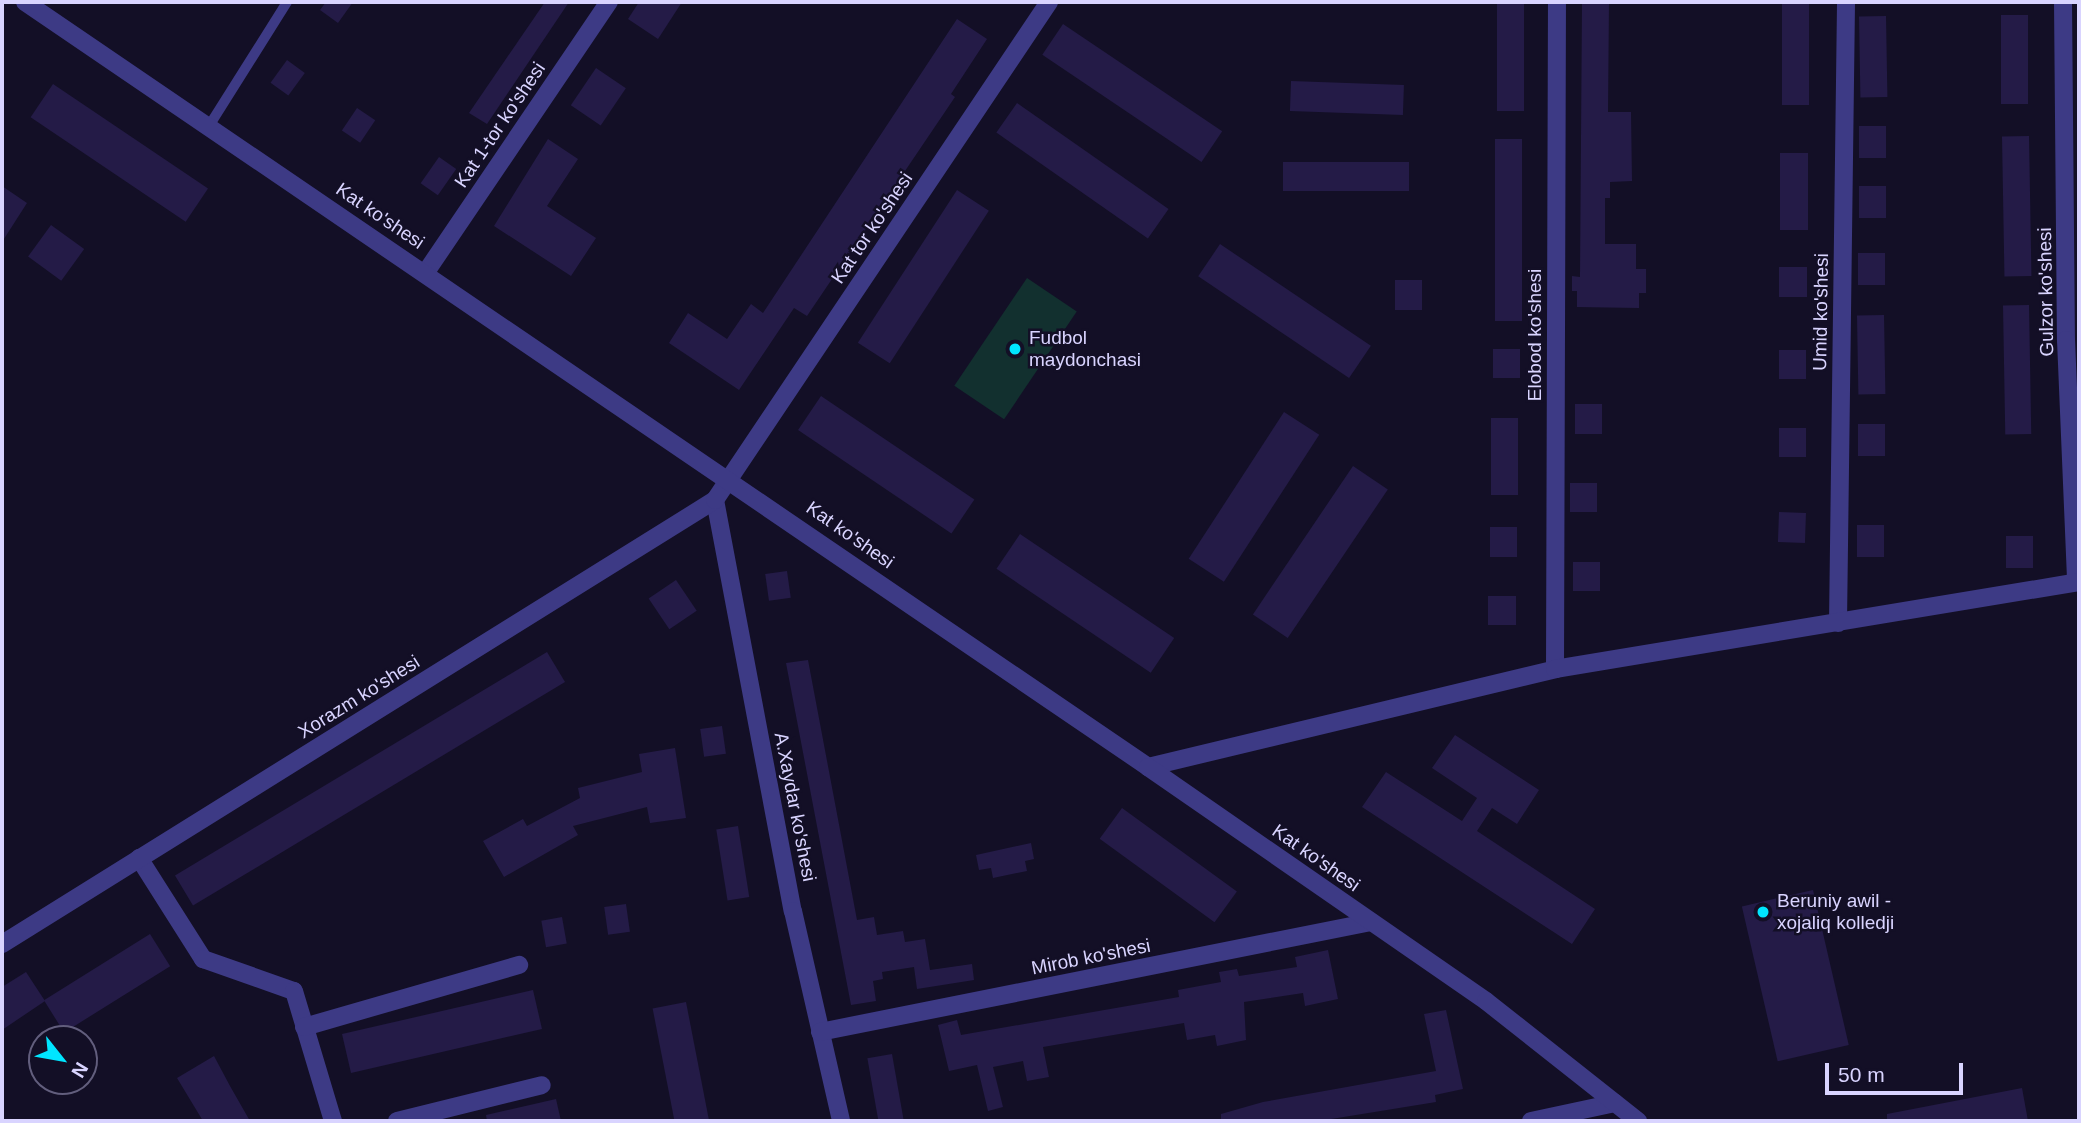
<!DOCTYPE html>
<html>
<head>
<meta charset="utf-8">
<style>
  body { margin:0 }
  #map { position:relative; width:2081px; height:1123px; overflow:hidden; background:#130f26; font-family:Helvetica,sans-serif }
  div>[style] { position:absolute }
  .green>* { inset:0; background:#12302f; transform-origin:0 0 }
  .building>* { inset:0; background:#241b47; transform-origin:0 0 }
  .service>* { height:10px; margin:-5px; padding:0 5px; transform-origin:5px; border-radius:5px; background:#3d3a85 }
  .minor>* { height:18px; margin:-9px; padding:0 9px; transform-origin:9px; border-radius:9px; background:#3d3a85 }
  .tertiary>* { height:18px; margin:-9px; padding:0 9px; transform-origin:9px; border-radius:9px; background:#3d3a85 }
  .dots>* { width:19px; height:19px; translate:-50% -50%; box-sizing:border-box; border:4px solid #130f26; border-radius:50% }
  span { translate:-50% -50%; white-space:nowrap; text-align:center; line-height:1.15; -webkit-text-stroke:5px #130f26; paint-order:stroke }
  .street-label { font-size:19px; color:#d9d4ff }
  .poi-label { font-size:19px; color:#d9d4ff }
  .left { translate:0 -50%; text-align:left }
  .frame { position:absolute; inset:0; border:4px solid #d9d4ff; pointer-events:none }
  .north { position:absolute; left:28px; top:1025px; width:70px; height:70px; box-sizing:border-box; background:#130f26; border:2px solid #625e7d; border-radius:50%; rotate:121deg; font-size:19px; font-weight:700; line-height:28px; text-align:center; color:#d9d4ff }
  .north::after { content:''; display:block; margin:auto; width:24px; height:32px; background:#00e5ff; clip-path:polygon(50% 0,100% 100%,50% 72%,0 100%) }
  .scale { position:absolute; left:1825px; top:1063px; width:138px; height:32px; box-sizing:border-box; border:4px solid #d9d4ff; border-top:0; padding-left:9px; font-size:21px; line-height:24px; white-space:nowrap; color:#d9d4ff; -webkit-text-stroke:5px #130f26; paint-order:stroke }
</style>
</head>
<body>
<div id="map">
  <div class="green">
    <i style="left:1027px;top:278px;width:60px;height:130px;rotate:34deg"></i>
  </div>
  <div class="building">
    <i style="clip-path:polygon(326px 2px,353px 2px,338px 23px,320px 10px)"></i>
    <i style="clip-path:polygon(545px 2px,569px 2px,487px 124px,469px 113px)"></i>
    <i style="clip-path:polygon(639px 2px,682px 2px,658px 39px,628px 19px)"></i>
    <i style="left:1497px;top:2px;width:27px;height:109px"></i>
    <i style="clip-path:polygon(1582px 2px,1609px 2px,1608px 112px,1631px 112px,1632px 181px,1610px 182px,1610px 198px,1605px 198px,1605px 244px,1636px 244px,1636px 269px,1646px 269px,1646px 293px,1639px 293px,1639px 308px,1577px 307px,1577px 291px,1572px 291px,1572px 276px,1580px 277px)"></i>
    <i style="left:1782px;top:2px;width:27px;height:103px"></i>
    <i style="left:2001px;top:15px;width:27px;height:89px"></i>
    <i style="left:1886px;top:16px;width:81px;height:27px;rotate:89deg"></i>
    <i style="clip-path:polygon(957px 19px,987px 39px,951px 94px,955px 97px,807px 316px,794px 308px,739px 390px,669px 343px,688px 313px,727px 339px,751px 304px,763px 313px)"></i>
    <i style="left:1063px;top:24px;width:192px;height:37px;rotate:34deg"></i>
    <i style="left:287px;top:60px;width:22px;height:28px;rotate:36deg"></i>
    <i style="left:596px;top:68px;width:36px;height:45px;rotate:34deg"></i>
    <i style="left:1291px;top:81px;width:113px;height:30px;rotate:2deg"></i>
    <i style="left:53px;top:84px;width:187px;height:40px;rotate:34deg"></i>
    <i style="left:1017px;top:103px;width:185px;height:36px;rotate:35deg"></i>
    <i style="left:357px;top:108px;width:22px;height:27px;rotate:34deg"></i>
    <i style="left:1886px;top:126px;width:32px;height:27px;rotate:90deg"></i>
    <i style="left:2029px;top:136px;width:140px;height:27px;rotate:89deg"></i>
    <i style="clip-path:polygon(548px 139px,578px 159px,547px 206px,596px 238px,571px 276px,494px 226px)"></i>
    <i style="left:1495px;top:139px;width:27px;height:182px"></i>
    <i style="left:1780px;top:153px;width:28px;height:77px"></i>
    <i style="left:439px;top:157px;width:21px;height:32px;rotate:35deg"></i>
    <i style="left:1283px;top:162px;width:126px;height:29px"></i>
    <i style="clip-path:polygon(2px 186px,27px 203px,2px 242px)"></i>
    <i style="left:1886px;top:186px;width:32px;height:27px;rotate:90deg"></i>
    <i style="left:957px;top:190px;width:38px;height:182px;rotate:33deg"></i>
    <i style="left:51px;top:225px;width:41px;height:39px;rotate:36deg"></i>
    <i style="left:1220px;top:244px;width:182px;height:39px;rotate:34deg"></i>
    <i style="left:1885px;top:253px;width:32px;height:27px;rotate:90deg"></i>
    <i style="left:1779px;top:267px;width:28px;height:30px"></i>
    <i style="left:1395px;top:280px;width:27px;height:30px"></i>
    <i style="left:2029px;top:305px;width:129px;height:26px;rotate:89deg"></i>
    <i style="left:1884px;top:315px;width:79px;height:27px;rotate:89deg"></i>
    <i style="left:1493px;top:349px;width:27px;height:29px"></i>
    <i style="left:1779px;top:350px;width:27px;height:29px"></i>
    <i style="left:821px;top:396px;width:185px;height:41px;rotate:34deg"></i>
    <i style="left:1575px;top:404px;width:27px;height:30px"></i>
    <i style="left:1284px;top:412px;width:42px;height:175px;rotate:33deg"></i>
    <i style="left:1491px;top:418px;width:27px;height:77px"></i>
    <i style="left:1885px;top:424px;width:32px;height:27px;rotate:90deg"></i>
    <i style="left:1779px;top:428px;width:27px;height:29px"></i>
    <i style="left:1353px;top:466px;width:42px;height:179px;rotate:34deg"></i>
    <i style="left:1570px;top:483px;width:27px;height:29px"></i>
    <i style="left:1779px;top:512px;width:27px;height:30px;rotate:2deg"></i>
    <i style="left:1884px;top:525px;width:32px;height:27px;rotate:90deg"></i>
    <i style="left:1490px;top:527px;width:27px;height:30px"></i>
    <i style="left:1020px;top:534px;width:186px;height:42px;rotate:34deg"></i>
    <i style="left:2006px;top:536px;width:27px;height:32px"></i>
    <i style="left:1573px;top:562px;width:27px;height:29px"></i>
    <i style="left:787px;top:571px;width:27px;height:22px;rotate:82deg"></i>
    <i style="left:676px;top:580px;width:37px;height:33px;rotate:56deg"></i>
    <i style="left:1488px;top:596px;width:28px;height:29px"></i>
    <i style="left:547px;top:652px;width:35px;height:434px;rotate:59deg"></i>
    <i style="clip-path:polygon(808px 660px,857px 920px,874px 917px,877px 935px,903px 931px,905px 942px,925px 939px,930px 970px,972px 964px,974px 980px,917px 989px,914px 967px,882px 972px,883px 979px,873px 981px,876px 1001px,851px 1005px,786px 663px)"></i>
    <i style="left:722px;top:726px;width:28px;height:22px;rotate:82deg"></i>
    <i style="clip-path:polygon(1455px 735px,1539px 790px,1517px 824px,1492px 808px,1477px 831px,1595px 909px,1572px 944px,1362px 807px,1386px 772px,1462px 821px,1477px 798px,1432px 768px)"></i>
    <i style="clip-path:polygon(675px 748px,686px 818px,650px 823px,647px 807px,573px 826px,578px 835px,504px 877px,483px 841px,523px 819px,527px 826px,580px 798px,578px 788px,642px 772px,639px 754px)"></i>
    <i style="left:1122px;top:808px;width:142px;height:38px;rotate:36deg"></i>
    <i style="left:738px;top:826px;width:72px;height:22px;rotate:81deg"></i>
    <i style="clip-path:polygon(1031px 843px,1034px 859px,1025px 861px,1027px 871px,993px 878px,991px 868px,979px 870px,976px 855px)"></i>
    <i style="left:1813px;top:890px;width:159px;height:73px;rotate:77deg"></i>
    <i style="left:626px;top:904px;width:28px;height:22px;rotate:82deg"></i>
    <i style="left:562px;top:917px;width:27px;height:21px;rotate:80deg"></i>
    <i style="left:150px;top:934px;width:38px;height:125px;rotate:58deg"></i>
    <i style="clip-path:polygon(1328px 950px,1338px 999px,1305px 1006px,1303px 993px,1244px 1002px,1246px 1040px,1217px 1046px,1215px 1035px,1187px 1040px,1184px 1023px,1043px 1047px,1049px 1077px,1027px 1081px,1023px 1061px,993px 1067px,1003px 1107px,988px 1111px,977px 1065px,949px 1071px,938px 1025px,957px 1020px,961px 1035px,1179px 997px,1178px 990px,1221px 982px,1219px 972px,1237px 969px,1239px 976px,1297px 967px,1295px 957px)"></i>
    <i style="clip-path:polygon(26px 972px,45px 1001px,2px 1030px,2px 987px)"></i>
    <i style="left:533px;top:990px;width:40px;height:196px;rotate:77deg"></i>
    <i style="left:686px;top:1002px;width:121px;height:34px;rotate:79deg"></i>
    <i style="clip-path:polygon(1446px 1010px,1463px 1089px,1435px 1095px,1436px 1102px,1319px 1121px,1221px 1121px,1221px 1114px,1263px 1102px,1436px 1071px,1424px 1014px)"></i>
    <i style="left:892px;top:1054px;width:68px;height:25px;rotate:80deg"></i>
    <i style="clip-path:polygon(214px 1056px,230px 1086px,250px 1121px,203px 1121px,177px 1078px)"></i>
    <i style="clip-path:polygon(2022px 1088px,2028px 1121px,1887px 1121px,1887px 1114px)"></i>
    <i style="clip-path:polygon(556px 1099px,561px 1121px,487px 1121px,486px 1115px)"></i>
  </div>
  <div class="service">
    <i style="left:209px;top:126px;width:146px;rotate:-57.8deg"></i>
  </div>
  <div class="minor">
    <i style="left:2063px;top:2px;width:338px;rotate:89.5deg"></i>
    <i style="left:2066px;top:340px;width:242px;rotate:87.6deg"></i>
    <i style="left:426px;top:272px;width:326px;rotate:-55.9deg"></i>
    <i style="left:715px;top:500px;width:418px;rotate:79.3deg"></i>
    <i style="left:793px;top:911px;width:215px;rotate:77.1deg"></i>
    <i style="left:1838px;top:623px;width:621px;rotate:-89.26deg"></i>
    <i style="left:1555px;top:669px;width:667px;rotate:-89.83deg"></i>
    <i style="left:1148px;top:767px;width:419px;rotate:-13.5deg"></i>
    <i style="left:1555px;top:669px;width:531px;rotate:-9.43deg"></i>
    <i style="left:139px;top:858px;width:120px;rotate:57.6deg"></i>
    <i style="left:203px;top:959px;width:96px;rotate:19.4deg"></i>
    <i style="left:294px;top:991px;width:136px;rotate:73.3deg"></i>
    <i style="left:2px;top:944px;width:840px;rotate:-31.91deg"></i>
    <i style="left:715px;top:500px;width:600px;rotate:-56.15deg"></i>
    <i style="left:304px;top:1027px;width:224px;rotate:-16.1deg"></i>
    <i style="left:820px;top:1032px;width:562px;rotate:-11.29deg"></i>
    <i style="left:397px;top:1121px;width:149px;rotate:-13.9deg"></i>
    <i style="left:1531px;top:1121px;width:86px;rotate:-12.1deg"></i>
  </div>
  <div class="tertiary">
    <i style="left:25px;top:2px;width:1359px;rotate:34.26deg"></i>
    <i style="left:1148px;top:767px;width:411px;rotate:34.7deg"></i>
    <i style="left:1486px;top:1001px;width:194px;rotate:38.3deg"></i>
  </div>
  <div class="dots">
    <i style="left:1015px;top:349px;background:#00e5ff"></i>
    <i style="left:1763px;top:912px;background:#00e5ff"></i>
  </div>
  <div class="street-label">
    <span style="left:500px;top:125px;rotate:-56deg">Kat 1-tor ko'shesi</span>
    <span style="left:380px;top:216px;rotate:34deg">Kat ko'shesi</span>
    <span style="left:872px;top:228px;rotate:-56deg">Kat tor ko'shesi</span>
    <span style="left:2046px;top:292px;rotate:-91deg">Gulzor ko'shesi</span>
    <span style="left:1821px;top:312px;rotate:-89deg">Umid ko'shesi</span>
    <span style="left:1535px;top:335px;rotate:-90deg">Elobod ko'shesi</span>
    <span style="left:850px;top:535px;rotate:35deg">Kat ko'shesi</span>
    <span style="left:359px;top:697px;rotate:-32deg">Xorazm ko'shesi</span>
    <span style="left:795px;top:807px;rotate:79deg">A.Xaydar ko'shesi</span>
    <span style="left:1316px;top:858px;rotate:35deg">Kat ko'shesi</span>
    <span style="left:1091px;top:957px;rotate:-11deg">Mirob ko'shesi</span>
  </div>
  <div class="poi-label">
    <span class="left" style="left:1029px;top:349px">Fudbol<br>maydonchasi</span>
    <span class="left" style="left:1777px;top:912px">Beruniy awil -<br>xojaliq kolledji</span>
  </div>
  <div class="frame"></div>
  <div class="north">N</div>
  <div class="scale">50 m</div>
</div>
</body>
</html>
